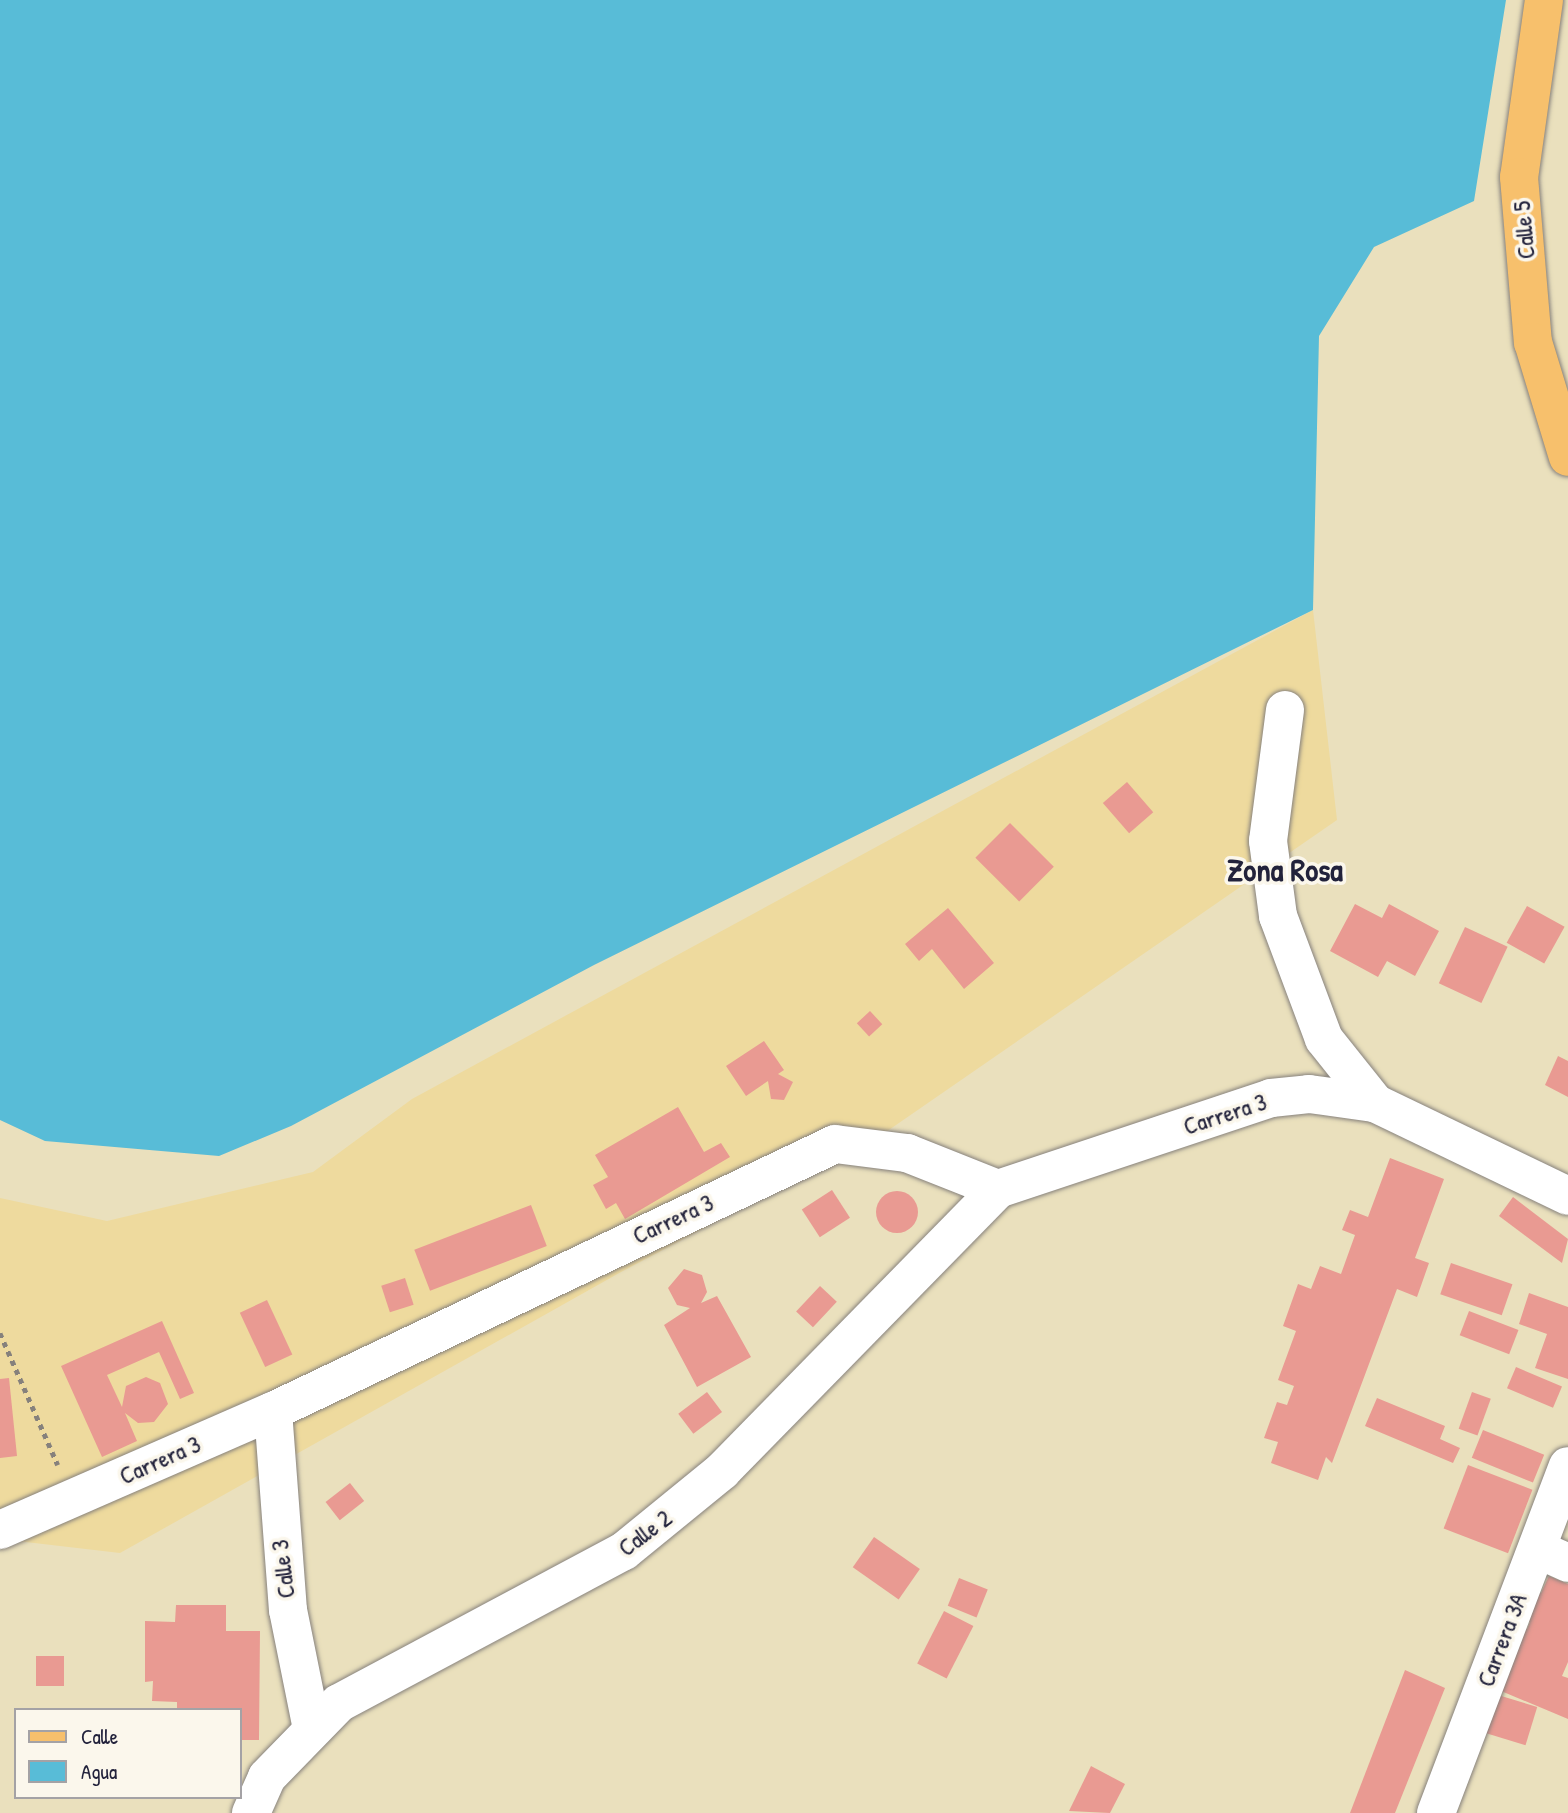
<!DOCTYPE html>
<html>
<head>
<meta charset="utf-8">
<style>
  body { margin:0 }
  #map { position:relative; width:1568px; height:1813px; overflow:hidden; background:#eae0bd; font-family:"Patrick Hand",sans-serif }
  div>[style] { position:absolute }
  .sand>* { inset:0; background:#eeda9e }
  .water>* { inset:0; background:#58bcd7 }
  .building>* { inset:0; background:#e99a92; transform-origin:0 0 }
  .round { border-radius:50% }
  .path>* { height:4.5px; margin-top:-2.25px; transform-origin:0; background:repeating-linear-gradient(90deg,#86817c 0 5px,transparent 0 10px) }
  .roads { filter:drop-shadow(0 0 2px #86817c) drop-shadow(0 0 2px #86817c) }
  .minor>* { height:38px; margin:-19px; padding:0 19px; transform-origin:19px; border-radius:19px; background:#fff }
  .major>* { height:38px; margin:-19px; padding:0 19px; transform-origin:19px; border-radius:19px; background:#f7c06c }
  span { translate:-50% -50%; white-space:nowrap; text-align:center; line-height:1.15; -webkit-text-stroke:7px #fbf7ec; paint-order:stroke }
  .street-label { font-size:24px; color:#22223b }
  .district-label { font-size:32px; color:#22223b; font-weight:700 }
  .legend { position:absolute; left:14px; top:1708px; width:228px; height:91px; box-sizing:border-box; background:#fbf7ec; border:2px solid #a4a2a5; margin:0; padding:9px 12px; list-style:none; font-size:21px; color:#22223b }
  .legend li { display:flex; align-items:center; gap:14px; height:35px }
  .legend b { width:35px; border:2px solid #a4a2a5 }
</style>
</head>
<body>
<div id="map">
  <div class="sand">
    <i style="clip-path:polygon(1313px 610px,1337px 820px,883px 1134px,621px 1272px,120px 1553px,0 1539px,0 1198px,107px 1221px,313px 1172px,412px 1099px)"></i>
  </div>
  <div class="water">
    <i style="clip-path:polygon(0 0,1506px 0,1474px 201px,1374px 247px,1319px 336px,1313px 610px,594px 965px,291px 1126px,219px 1156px,45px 1141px,0 1120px)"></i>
  </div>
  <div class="building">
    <i style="left:1127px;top:782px;width:40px;height:32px;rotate:49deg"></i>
    <i style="left:1010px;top:823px;width:62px;height:49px;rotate:45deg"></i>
    <i style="clip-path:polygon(1355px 904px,1382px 918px,1389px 904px,1439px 931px,1415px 976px,1387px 961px,1378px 977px,1330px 951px)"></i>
    <i style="left:1527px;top:906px;width:43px;height:42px;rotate:29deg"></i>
    <i style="clip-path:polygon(948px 908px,994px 963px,964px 989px,932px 949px,919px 961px,905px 944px)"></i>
    <i style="left:1465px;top:927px;width:47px;height:62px;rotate:25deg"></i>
    <i style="left:870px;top:1011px;width:18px;height:18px;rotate:47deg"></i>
    <i style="clip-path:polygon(764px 1041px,784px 1070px,778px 1074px,793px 1082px,784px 1100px,771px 1099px,768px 1081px,746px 1096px,726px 1066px)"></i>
    <i style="clip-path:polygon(1558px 1056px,1568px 1061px,1568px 1097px,1545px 1085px)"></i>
    <i style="clip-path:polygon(678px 1107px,704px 1152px,721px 1143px,730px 1157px,625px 1219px,616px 1203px,606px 1209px,593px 1185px,608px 1177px,595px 1155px)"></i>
    <i style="clip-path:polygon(1390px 1158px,1444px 1179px,1415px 1258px,1429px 1263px,1417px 1297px,1397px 1289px,1332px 1463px,1326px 1457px,1318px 1480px,1271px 1463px,1278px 1442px,1264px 1438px,1277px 1402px,1287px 1405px,1294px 1386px,1278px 1380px,1296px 1331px,1283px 1326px,1298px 1284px,1311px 1289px,1320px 1266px,1341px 1274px,1355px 1235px,1342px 1230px,1350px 1210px,1368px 1217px)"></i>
    <i style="left:832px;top:1190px;width:33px;height:36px;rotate:57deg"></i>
    <i class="round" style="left:876px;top:1191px;width:42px;height:42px"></i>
    <i style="clip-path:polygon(1513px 1197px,1568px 1239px,1562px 1263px,1499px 1216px)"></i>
    <i style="left:531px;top:1205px;width:44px;height:125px;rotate:69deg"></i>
    <i style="left:1451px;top:1263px;width:65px;height:33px;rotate:19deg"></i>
    <i style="clip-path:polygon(684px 1269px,702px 1275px,707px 1292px,701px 1303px,717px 1296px,751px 1357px,697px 1387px,664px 1325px,690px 1308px,677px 1305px,668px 1288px)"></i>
    <i style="left:405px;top:1278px;width:28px;height:25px;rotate:72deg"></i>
    <i style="left:820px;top:1286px;width:23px;height:35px;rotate:43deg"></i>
    <i style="clip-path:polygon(1529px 1293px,1568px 1307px,1568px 1379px,1535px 1368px,1547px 1334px,1519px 1324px)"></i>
    <i style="left:267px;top:1300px;width:60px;height:30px;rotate:65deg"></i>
    <i style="left:1469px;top:1311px;width:53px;height:26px;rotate:21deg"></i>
    <i style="clip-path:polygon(162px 1321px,194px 1393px,180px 1399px,159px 1352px,107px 1375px,122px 1407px,126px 1386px,146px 1377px,160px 1383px,168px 1404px,154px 1422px,138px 1423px,125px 1413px,137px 1441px,102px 1457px,61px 1366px)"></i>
    <i style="left:1516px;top:1367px;width:50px;height:23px;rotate:23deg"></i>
    <i style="clip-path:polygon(9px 1378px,17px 1456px,0 1458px,0 1379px)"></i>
    <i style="left:707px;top:1392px;width:25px;height:36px;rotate:53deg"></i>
    <i style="left:1472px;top:1392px;width:20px;height:39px;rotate:20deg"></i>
    <i style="clip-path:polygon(1377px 1398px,1445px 1426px,1440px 1439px,1460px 1448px,1453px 1463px,1365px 1426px)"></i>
    <i style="left:1483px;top:1430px;width:66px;height:30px;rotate:22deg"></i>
    <i style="left:1468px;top:1465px;width:69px;height:68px;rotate:21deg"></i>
    <i style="left:350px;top:1483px;width:23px;height:31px;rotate:52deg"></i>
    <i style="left:874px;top:1537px;width:56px;height:37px;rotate:35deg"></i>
    <i style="clip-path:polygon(1549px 1576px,1568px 1584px,1568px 1662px,1562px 1676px,1568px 1678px,1568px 1719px,1494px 1688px,1515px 1624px,1527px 1629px,1530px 1622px,1520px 1618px,1532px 1589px,1541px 1593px)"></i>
    <i style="left:959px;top:1578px;width:31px;height:30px;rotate:22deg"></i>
    <i style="clip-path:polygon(176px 1605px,226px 1605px,226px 1631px,260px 1631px,259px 1740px,240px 1740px,240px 1710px,177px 1710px,177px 1702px,152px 1701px,153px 1681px,145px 1682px,145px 1621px,175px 1622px)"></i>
    <i style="left:944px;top:1611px;width:33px;height:59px;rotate:27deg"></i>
    <i style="left:36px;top:1656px;width:28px;height:30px"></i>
    <i style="clip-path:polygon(1405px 1670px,1445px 1688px,1395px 1813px,1350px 1813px)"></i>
    <i style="left:1498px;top:1695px;width:41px;height:40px;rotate:17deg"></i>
    <i style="clip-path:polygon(1091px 1766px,1125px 1784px,1110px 1813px,1069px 1811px)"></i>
  </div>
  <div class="path">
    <i style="left:0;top:1333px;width:144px;rotate:66.3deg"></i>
  </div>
  <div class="roads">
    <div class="minor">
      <i style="left:1285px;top:710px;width:132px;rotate:97.4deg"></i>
      <i style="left:1268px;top:841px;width:76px;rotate:82.4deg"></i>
      <i style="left:1278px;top:916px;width:131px;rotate:69.5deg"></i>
      <i style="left:1324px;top:1039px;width:82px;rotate:51.4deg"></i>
      <i style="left:1375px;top:1103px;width:214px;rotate:25.7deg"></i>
      <i style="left:273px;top:1411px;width:200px;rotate:85.7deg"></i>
      <i style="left:288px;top:1610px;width:116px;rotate:78.6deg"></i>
      <i style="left:0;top:1530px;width:298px;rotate:-23.6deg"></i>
      <i style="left:273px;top:1411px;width:622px;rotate:-25.41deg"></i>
      <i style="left:835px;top:1144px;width:73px;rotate:7.1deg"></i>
      <i style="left:907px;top:1153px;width:98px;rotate:21.6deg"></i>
      <i style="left:998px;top:1189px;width:288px;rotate:-18.4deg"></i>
      <i style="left:1271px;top:1098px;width:38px;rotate:-6deg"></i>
      <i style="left:1309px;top:1094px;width:67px;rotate:7.8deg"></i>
      <i style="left:1537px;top:1549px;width:34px;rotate:24deg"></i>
      <i style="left:251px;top:1813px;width:39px;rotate:-66deg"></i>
      <i style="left:267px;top:1777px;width:103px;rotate:-45.8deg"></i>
      <i style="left:339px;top:1703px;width:323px;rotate:-28.1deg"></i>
      <i style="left:624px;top:1551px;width:127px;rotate:-39.2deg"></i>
      <i style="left:722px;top:1471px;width:395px;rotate:-45.6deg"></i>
      <i style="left:1436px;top:1813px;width:371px;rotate:-69.2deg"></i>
    </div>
    <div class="major">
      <i style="left:1544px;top:0;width:179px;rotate:98deg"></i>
      <i style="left:1519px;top:177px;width:166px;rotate:85.2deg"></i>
      <i style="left:1533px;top:342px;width:120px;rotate:73.1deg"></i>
    </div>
  </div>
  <div class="street-label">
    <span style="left:1524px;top:230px;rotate:-95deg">Calle 5</span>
    <span style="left:1225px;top:1114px;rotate:-18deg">Carrera 3</span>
    <span style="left:673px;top:1219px;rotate:-25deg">Carrera 3</span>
    <span style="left:160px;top:1460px;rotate:-24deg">Carrera 3</span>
    <span style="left:645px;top:1533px;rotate:-37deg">Calle 2</span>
    <span style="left:283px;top:1569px;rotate:-97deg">Calle 3</span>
    <span style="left:1502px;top:1640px;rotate:-69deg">Carrera 3A</span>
  </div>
  <div class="district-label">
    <span style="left:1285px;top:870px">Zona Rosa</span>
  </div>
  <ul class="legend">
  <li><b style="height:9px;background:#f7c06c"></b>Calle</li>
  <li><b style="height:19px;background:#58bcd7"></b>Agua</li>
  </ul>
</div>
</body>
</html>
